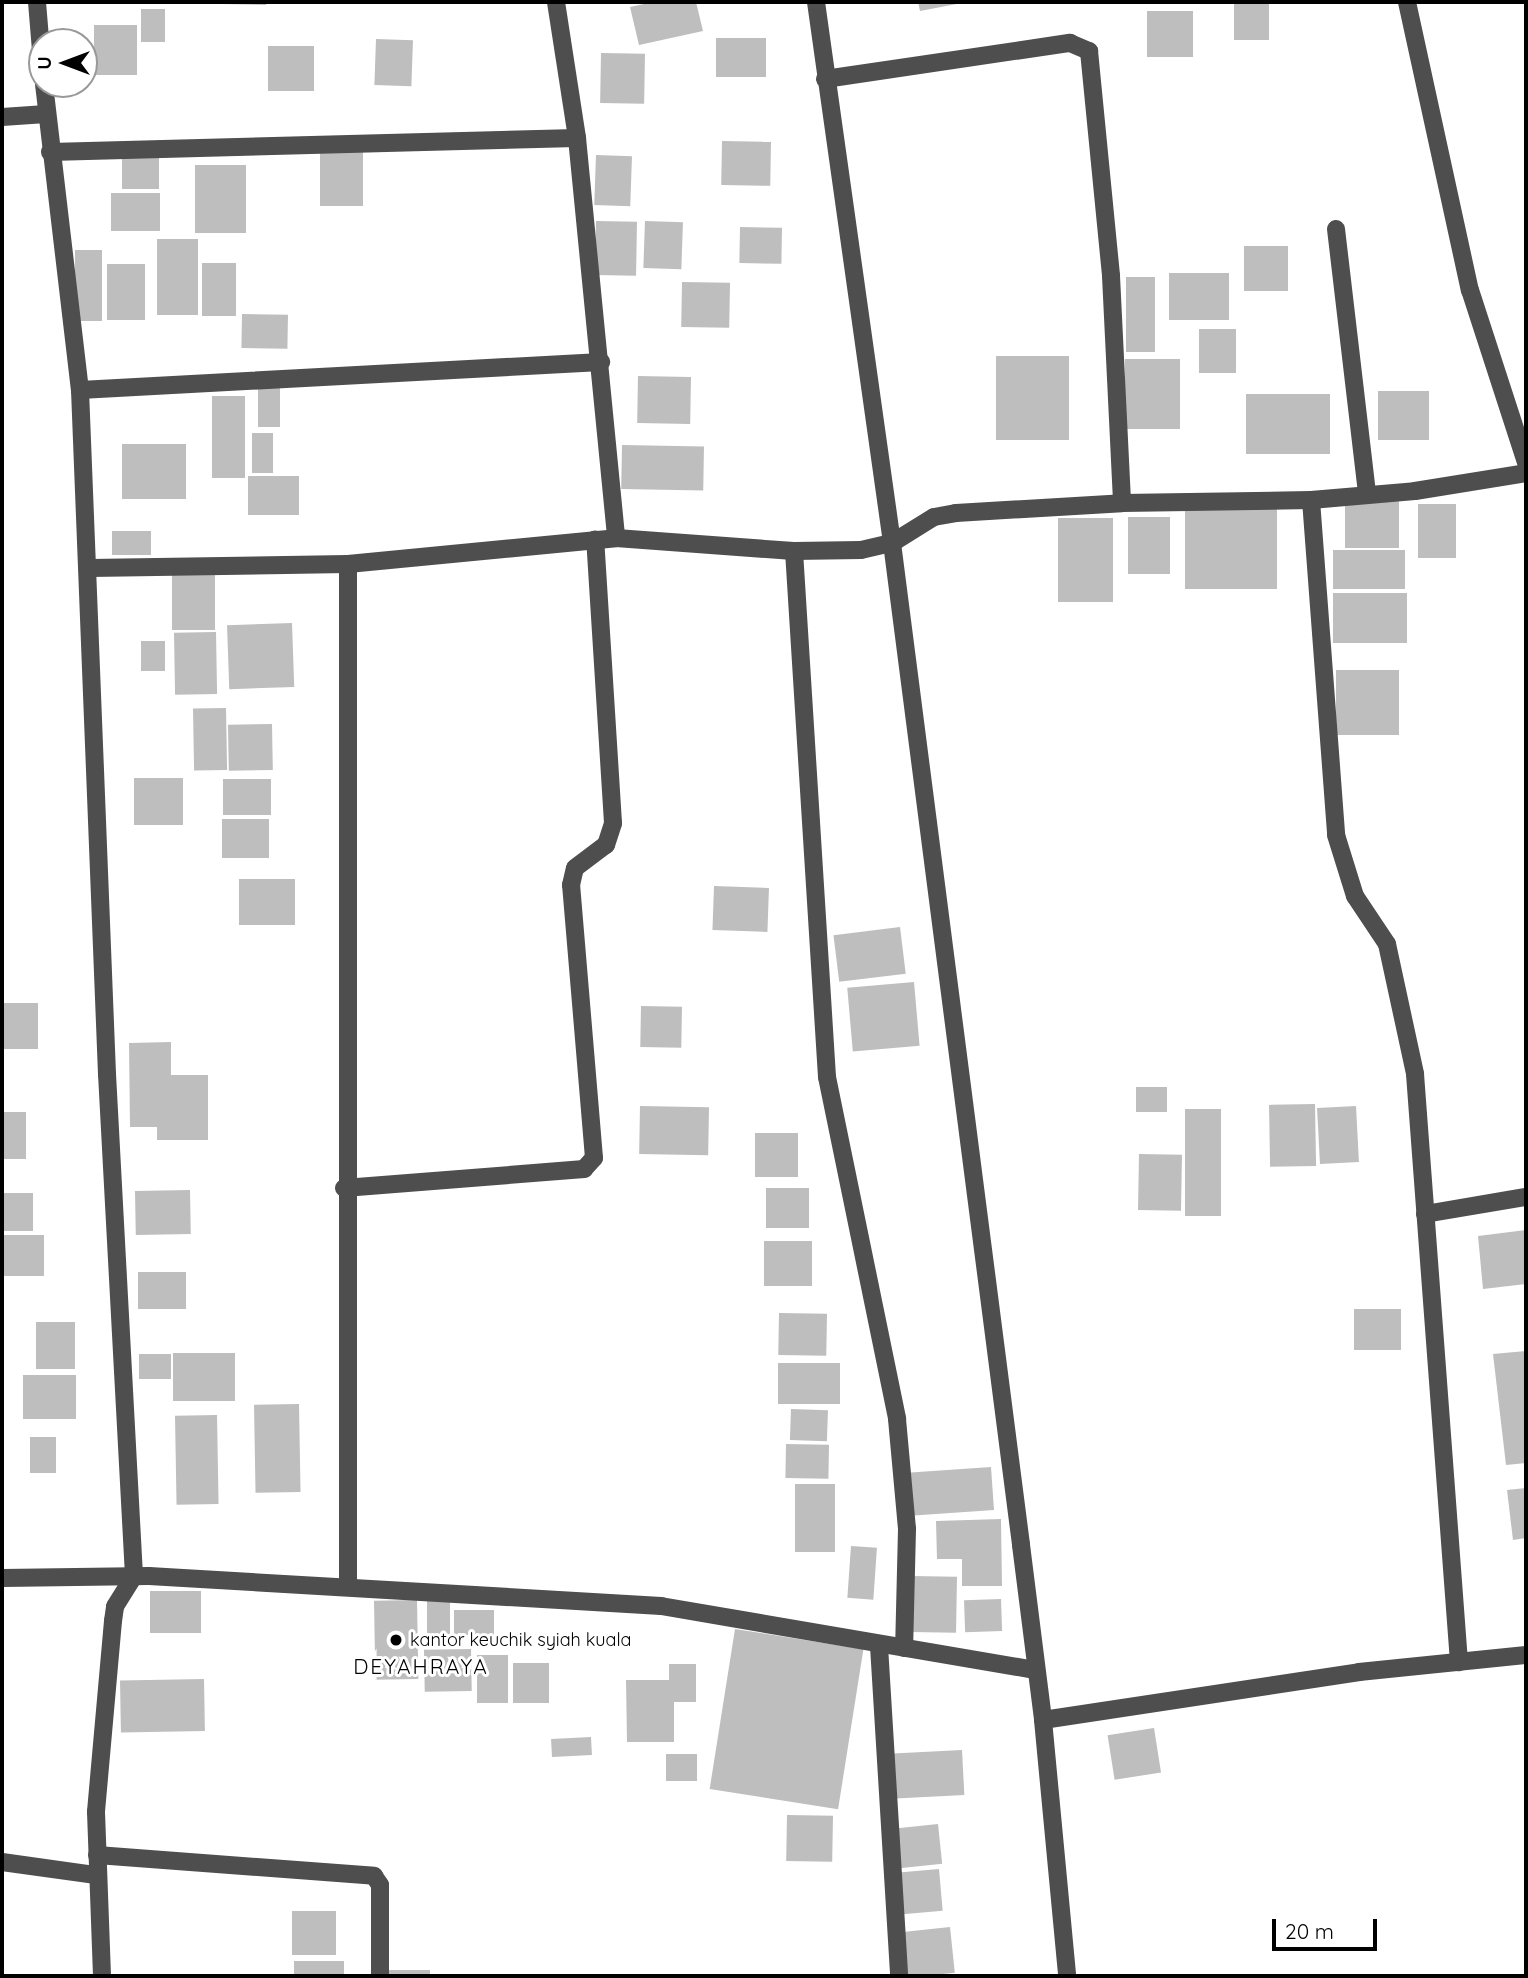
<!DOCTYPE html>
<html>
<head>
<meta charset="utf-8">
<style>
  body { margin:0 }
  #map { position:relative; width:1528px; height:1978px; overflow:hidden; background:#fff; font-family:Quicksand,sans-serif }
  div>[style] { position:absolute }
  .building>* { inset:0; background:#bebebe; transform-origin:0 0 }
  .minor>* { height:18px; margin:-9px; padding:0 9px; transform-origin:9px; border-radius:9px; background:#4e4e4e }
  .dots>* { width:19px; height:19px; translate:-50% -50%; box-sizing:border-box; border:4px solid #fff; border-radius:50% }
  span { translate:-50% -50%; white-space:nowrap; text-align:center; line-height:1.15; -webkit-text-stroke:6px #fff; paint-order:stroke }
  .poi-label { font-size:18px; color:#000 }
  .left { translate:0 -50%; text-align:left }
  .quarter-label { font-size:21px; color:#000; letter-spacing:2px }
  .frame { position:absolute; inset:0; border:4px solid #000; pointer-events:none }
  .north { position:absolute; left:28px; top:28px; width:70px; height:70px; box-sizing:border-box; background:#fff; border:2px solid #999; border-radius:50%; rotate:270deg; font-size:19px; font-weight:700; line-height:28px; text-align:center; color:#000 }
  .north::after { content:''; display:block; margin:auto; width:24px; height:32px; background:#000; clip-path:polygon(50% 0,100% 100%,50% 72%,0 100%) }
  .scale { position:absolute; left:1272px; top:1919px; width:105px; height:32px; box-sizing:border-box; border:4px solid #000; border-top:0; padding-left:9px; font-size:21px; line-height:24px; white-space:nowrap; color:#000; -webkit-text-stroke:5px #fff; paint-order:stroke }
</style>
</head>
<body>
<div id="map">
  <div class="building">
    <i style="clip-path:polygon(222px 2px,266px 2px,266px 5px,222px 4px)"></i>
    <i style="clip-path:polygon(653px 2px,696px 2px,703px 31px,639px 45px,630px 7px)"></i>
    <i style="clip-path:polygon(918px 2px,962px 2px,962px 3px,920px 11px)"></i>
    <i style="left:1234px;top:2px;width:35px;height:38px"></i>
    <i style="left:141px;top:9px;width:24px;height:33px"></i>
    <i style="left:1147px;top:11px;width:46px;height:46px"></i>
    <i style="left:94px;top:25px;width:43px;height:50px"></i>
    <i style="left:716px;top:38px;width:50px;height:39px"></i>
    <i style="left:376px;top:39px;width:37px;height:46px;rotate:2deg"></i>
    <i style="left:268px;top:46px;width:46px;height:45px"></i>
    <i style="left:601px;top:53px;width:44px;height:50px;rotate:1deg"></i>
    <i style="left:722px;top:141px;width:49px;height:44px;rotate:1deg"></i>
    <i style="left:320px;top:152px;width:43px;height:54px"></i>
    <i style="left:596px;top:155px;width:36px;height:50px;rotate:2deg"></i>
    <i style="left:122px;top:156px;width:37px;height:33px"></i>
    <i style="left:195px;top:165px;width:51px;height:68px"></i>
    <i style="left:111px;top:193px;width:49px;height:38px"></i>
    <i style="left:596px;top:221px;width:41px;height:54px;rotate:1deg"></i>
    <i style="left:645px;top:221px;width:38px;height:47px;rotate:2deg"></i>
    <i style="left:740px;top:227px;width:42px;height:36px;rotate:1deg"></i>
    <i style="left:157px;top:239px;width:41px;height:76px"></i>
    <i style="left:1244px;top:246px;width:44px;height:45px"></i>
    <i style="left:75px;top:250px;width:27px;height:71px"></i>
    <i style="left:202px;top:263px;width:34px;height:53px"></i>
    <i style="left:107px;top:264px;width:38px;height:56px"></i>
    <i style="left:1169px;top:273px;width:60px;height:47px"></i>
    <i style="left:1126px;top:277px;width:29px;height:75px"></i>
    <i style="left:682px;top:282px;width:48px;height:45px;rotate:1deg"></i>
    <i style="left:242px;top:314px;width:46px;height:34px;rotate:1deg"></i>
    <i style="left:1199px;top:329px;width:37px;height:44px"></i>
    <i style="left:996px;top:356px;width:73px;height:84px"></i>
    <i style="left:1125px;top:359px;width:55px;height:70px"></i>
    <i style="left:638px;top:376px;width:53px;height:47px;rotate:1deg"></i>
    <i style="left:258px;top:386px;width:22px;height:41px"></i>
    <i style="left:1378px;top:391px;width:51px;height:49px"></i>
    <i style="left:1246px;top:394px;width:84px;height:60px"></i>
    <i style="left:212px;top:396px;width:33px;height:82px"></i>
    <i style="left:252px;top:433px;width:21px;height:40px"></i>
    <i style="left:186px;top:444px;width:55px;height:64px;rotate:90deg"></i>
    <i style="left:622px;top:445px;width:82px;height:44px;rotate:1deg"></i>
    <i style="left:299px;top:476px;width:39px;height:51px;rotate:90deg"></i>
    <i style="left:1345px;top:498px;width:54px;height:50px"></i>
    <i style="left:1418px;top:504px;width:38px;height:54px"></i>
    <i style="left:1185px;top:507px;width:92px;height:82px"></i>
    <i style="left:1128px;top:517px;width:42px;height:57px"></i>
    <i style="left:1058px;top:518px;width:55px;height:84px"></i>
    <i style="left:151px;top:531px;width:24px;height:39px;rotate:90deg"></i>
    <i style="left:1333px;top:550px;width:72px;height:39px"></i>
    <i style="left:172px;top:569px;width:43px;height:61px"></i>
    <i style="left:1333px;top:593px;width:74px;height:50px"></i>
    <i style="left:292px;top:623px;width:64px;height:65px;rotate:88deg"></i>
    <i style="left:216px;top:632px;width:62px;height:42px;rotate:89deg"></i>
    <i style="left:165px;top:641px;width:30px;height:24px;rotate:90deg"></i>
    <i style="left:1336px;top:670px;width:63px;height:65px"></i>
    <i style="left:226px;top:708px;width:62px;height:33px;rotate:89deg"></i>
    <i style="left:272px;top:724px;width:46px;height:44px;rotate:89deg"></i>
    <i style="left:134px;top:778px;width:49px;height:47px"></i>
    <i style="left:271px;top:779px;width:36px;height:48px;rotate:90deg"></i>
    <i style="left:269px;top:819px;width:39px;height:47px;rotate:90deg"></i>
    <i style="left:239px;top:879px;width:56px;height:46px"></i>
    <i style="left:714px;top:886px;width:55px;height:44px;rotate:2deg"></i>
    <i style="left:900px;top:927px;width:47px;height:67px;rotate:83deg"></i>
    <i style="left:914px;top:982px;width:64px;height:67px;rotate:85deg"></i>
    <i style="left:2px;top:1003px;width:36px;height:46px"></i>
    <i style="left:641px;top:1006px;width:41px;height:41px;rotate:1deg"></i>
    <i style="clip-path:polygon(171px 1042px,171px 1075px,208px 1075px,208px 1140px,157px 1140px,157px 1127px,130px 1127px,129px 1043px)"></i>
    <i style="left:1136px;top:1087px;width:31px;height:25px"></i>
    <i style="left:1315px;top:1104px;width:62px;height:46px;rotate:89deg"></i>
    <i style="left:640px;top:1106px;width:69px;height:48px;rotate:1deg"></i>
    <i style="left:1356px;top:1106px;width:56px;height:39px;rotate:87deg"></i>
    <i style="left:1185px;top:1109px;width:36px;height:107px"></i>
    <i style="left:2px;top:1112px;width:24px;height:47px"></i>
    <i style="left:755px;top:1133px;width:43px;height:44px"></i>
    <i style="left:1139px;top:1154px;width:43px;height:56px;rotate:1deg"></i>
    <i style="left:766px;top:1188px;width:43px;height:40px"></i>
    <i style="left:190px;top:1190px;width:44px;height:55px;rotate:89deg"></i>
    <i style="left:2px;top:1193px;width:31px;height:38px"></i>
    <i style="clip-path:polygon(1526px 1230px,1526px 1284px,1483px 1289px,1478px 1236px)"></i>
    <i style="left:44px;top:1235px;width:41px;height:42px;rotate:90deg"></i>
    <i style="left:764px;top:1241px;width:48px;height:45px"></i>
    <i style="left:186px;top:1272px;width:37px;height:48px;rotate:90deg"></i>
    <i style="left:1354px;top:1309px;width:47px;height:41px"></i>
    <i style="left:779px;top:1313px;width:48px;height:42px;rotate:1deg"></i>
    <i style="left:36px;top:1322px;width:39px;height:47px"></i>
    <i style="clip-path:polygon(1526px 1351px,1526px 1463px,1506px 1465px,1493px 1354px)"></i>
    <i style="left:235px;top:1353px;width:48px;height:62px;rotate:90deg"></i>
    <i style="left:139px;top:1354px;width:32px;height:25px"></i>
    <i style="left:778px;top:1363px;width:62px;height:41px"></i>
    <i style="left:23px;top:1375px;width:53px;height:44px"></i>
    <i style="left:299px;top:1404px;width:88px;height:45px;rotate:89deg"></i>
    <i style="left:791px;top:1409px;width:37px;height:31px;rotate:2deg"></i>
    <i style="left:217px;top:1415px;width:89px;height:42px;rotate:89deg"></i>
    <i style="left:30px;top:1437px;width:26px;height:36px"></i>
    <i style="left:786px;top:1444px;width:43px;height:34px;rotate:1deg"></i>
    <i style="left:991px;top:1467px;width:43px;height:84px;rotate:86deg"></i>
    <i style="left:795px;top:1484px;width:40px;height:68px"></i>
    <i style="clip-path:polygon(1526px 1488px,1526px 1538px,1513px 1540px,1507px 1490px)"></i>
    <i style="clip-path:polygon(1001px 1519px,1002px 1586px,962px 1586px,962px 1559px,937px 1559px,936px 1521px)"></i>
    <i style="left:851px;top:1546px;width:26px;height:52px;rotate:4deg"></i>
    <i style="left:911px;top:1576px;width:46px;height:56px;rotate:1deg"></i>
    <i style="left:150px;top:1591px;width:51px;height:42px"></i>
    <i style="left:427px;top:1598px;width:23px;height:41px"></i>
    <i style="left:1001px;top:1599px;width:32px;height:37px;rotate:88deg"></i>
    <i style="left:417px;top:1600px;width:79px;height:43px;rotate:89deg"></i>
    <i style="left:494px;top:1610px;width:25px;height:40px;rotate:90deg"></i>
    <i style="left:735px;top:1629px;width:130px;height:162px;rotate:9deg"></i>
    <i style="left:471px;top:1649px;width:42px;height:47px;rotate:89deg"></i>
    <i style="left:508px;top:1655px;width:48px;height:31px;rotate:90deg"></i>
    <i style="left:513px;top:1663px;width:36px;height:40px"></i>
    <i style="clip-path:polygon(669px 1664px,696px 1664px,696px 1702px,674px 1702px,674px 1742px,627px 1742px,626px 1680px,669px 1680px)"></i>
    <i style="left:204px;top:1679px;width:52px;height:84px;rotate:89deg"></i>
    <i style="left:1154px;top:1728px;width:45px;height:47px;rotate:81deg"></i>
    <i style="left:591px;top:1737px;width:18px;height:40px;rotate:87deg"></i>
    <i style="left:962px;top:1750px;width:45px;height:69px;rotate:87deg"></i>
    <i style="left:666px;top:1754px;width:31px;height:27px"></i>
    <i style="left:787px;top:1815px;width:46px;height:46px;rotate:1deg"></i>
    <i style="left:938px;top:1824px;width:40px;height:43px;rotate:84deg"></i>
    <i style="left:939px;top:1869px;width:42px;height:43px;rotate:85deg"></i>
    <i style="left:292px;top:1911px;width:44px;height:44px"></i>
    <i style="left:950px;top:1927px;width:46px;height:52px;rotate:84deg"></i>
    <i style="left:294px;top:1961px;width:50px;height:15px"></i>
    <i style="left:389px;top:1970px;width:41px;height:6px"></i>
  </div>
  <div class="minor">
    <i style="left:37px;top:2px;width:61px;rotate:85.3deg"></i>
    <i style="left:556px;top:2px;width:138px;rotate:81.2deg"></i>
    <i style="left:577px;top:138px;width:402px;rotate:84.4deg"></i>
    <i style="left:816px;top:2px;width:546px;rotate:82deg"></i>
    <i style="left:892px;top:543px;width:1010px;rotate:82.66deg"></i>
    <i style="left:1021px;top:1545px;width:176px;rotate:82.8deg"></i>
    <i style="left:1043px;top:1720px;width:257px;rotate:84.6deg"></i>
    <i style="left:1407px;top:2px;width:295px;rotate:77.7deg"></i>
    <i style="left:1470px;top:290px;width:181px;rotate:72deg"></i>
    <i style="left:825px;top:79px;width:248px;rotate:-8.4deg"></i>
    <i style="left:1070px;top:43px;width:21px;rotate:23deg"></i>
    <i style="left:1089px;top:51px;width:226px;rotate:84.4deg"></i>
    <i style="left:1111px;top:276px;width:227px;rotate:87.2deg"></i>
    <i style="left:44px;top:84px;width:308px;rotate:83.3deg"></i>
    <i style="left:80px;top:390px;width:685px;rotate:87.74deg"></i>
    <i style="left:107px;top:1074px;width:503px;rotate:86.92deg"></i>
    <i style="left:134px;top:1576px;width:36px;rotate:122deg"></i>
    <i style="left:115px;top:1607px;width:14px;rotate:98deg"></i>
    <i style="left:113px;top:1621px;width:192px;rotate:95.1deg"></i>
    <i style="left:96px;top:1812px;width:164px;rotate:87.9deg"></i>
    <i style="left:2px;top:117px;width:44px;rotate:-3.9deg"></i>
    <i style="left:50px;top:152px;width:527px;rotate:-1.52deg"></i>
    <i style="left:1336px;top:229px;width:266px;rotate:83.3deg"></i>
    <i style="left:80px;top:390px;width:522px;rotate:-3.08deg"></i>
    <i style="left:1311px;top:500px;width:336px;rotate:85.7deg"></i>
    <i style="left:1336px;top:835px;width:64px;rotate:72.7deg"></i>
    <i style="left:1355px;top:896px;width:58px;rotate:56.3deg"></i>
    <i style="left:1387px;top:944px;width:133px;rotate:77.8deg"></i>
    <i style="left:1415px;top:1074px;width:590px;rotate:85.72deg"></i>
    <i style="left:794px;top:551px;width:527px;rotate:86.41deg"></i>
    <i style="left:827px;top:1077px;width:349px;rotate:78.4deg"></i>
    <i style="left:897px;top:1419px;width:110px;rotate:84.8deg"></i>
    <i style="left:907px;top:1529px;width:119px;rotate:91.4deg"></i>
    <i style="left:348px;top:564px;width:1023px;rotate:90deg"></i>
    <i style="left:90px;top:568px;width:258px;rotate:-0.9deg"></i>
    <i style="left:348px;top:564px;width:269px;rotate:-5.5deg"></i>
    <i style="left:616px;top:538px;width:178px;rotate:4.2deg"></i>
    <i style="left:794px;top:551px;width:67px;rotate:-0.9deg"></i>
    <i style="left:861px;top:550px;width:32px;rotate:-13deg"></i>
    <i style="left:892px;top:543px;width:49px;rotate:-31.8deg"></i>
    <i style="left:934px;top:517px;width:22px;rotate:-10deg"></i>
    <i style="left:956px;top:513px;width:166px;rotate:-3.4deg"></i>
    <i style="left:1122px;top:503px;width:189px;rotate:-0.9deg"></i>
    <i style="left:1311px;top:500px;width:104px;rotate:-4.9deg"></i>
    <i style="left:1415px;top:491px;width:112px;rotate:-9.2deg"></i>
    <i style="left:344px;top:1188px;width:241px;rotate:-4.5deg"></i>
    <i style="left:584px;top:1169px;width:15px;rotate:-48deg"></i>
    <i style="left:594px;top:1158px;width:274px;rotate:-94.8deg"></i>
    <i style="left:571px;top:885px;width:17px;rotate:-77deg"></i>
    <i style="left:575px;top:868px;width:39px;rotate:-37deg"></i>
    <i style="left:606px;top:845px;width:23px;rotate:-72deg"></i>
    <i style="left:613px;top:823px;width:284px;rotate:-93.6deg"></i>
    <i style="left:1425px;top:1214px;width:102px;rotate:-9.6deg"></i>
    <i style="left:2px;top:1578px;width:147px;rotate:-0.8deg"></i>
    <i style="left:149px;top:1576px;width:513px;rotate:3.35deg"></i>
    <i style="left:661px;top:1606px;width:380px;rotate:9.7deg"></i>
    <i style="left:879px;top:1646px;width:331px;rotate:86.5deg"></i>
    <i style="left:1043px;top:1720px;width:320px;rotate:-8.6deg"></i>
    <i style="left:1359px;top:1672px;width:168px;rotate:-5.8deg"></i>
    <i style="left:97px;top:1855px;width:278px;rotate:4.3deg"></i>
    <i style="left:374px;top:1876px;width:11px;rotate:56deg"></i>
    <i style="left:380px;top:1885px;width:91px;rotate:90deg"></i>
    <i style="left:2px;top:1862px;width:95px;rotate:7.9deg"></i>
  </div>
  <div class="dots">
    <i style="left:396px;top:1640px;background:#000"></i>
  </div>
  <div class="poi-label">
    <span class="left" style="left:410px;top:1640px">kantor keuchik syiah kuala</span>
  </div>
  <div class="quarter-label">
    <span style="left:421px;top:1666px">DEYAHRAYA</span>
  </div>
  <div class="frame"></div>
  <div class="north">U</div>
  <div class="scale">20 m</div>
</div>
</body>
</html>
